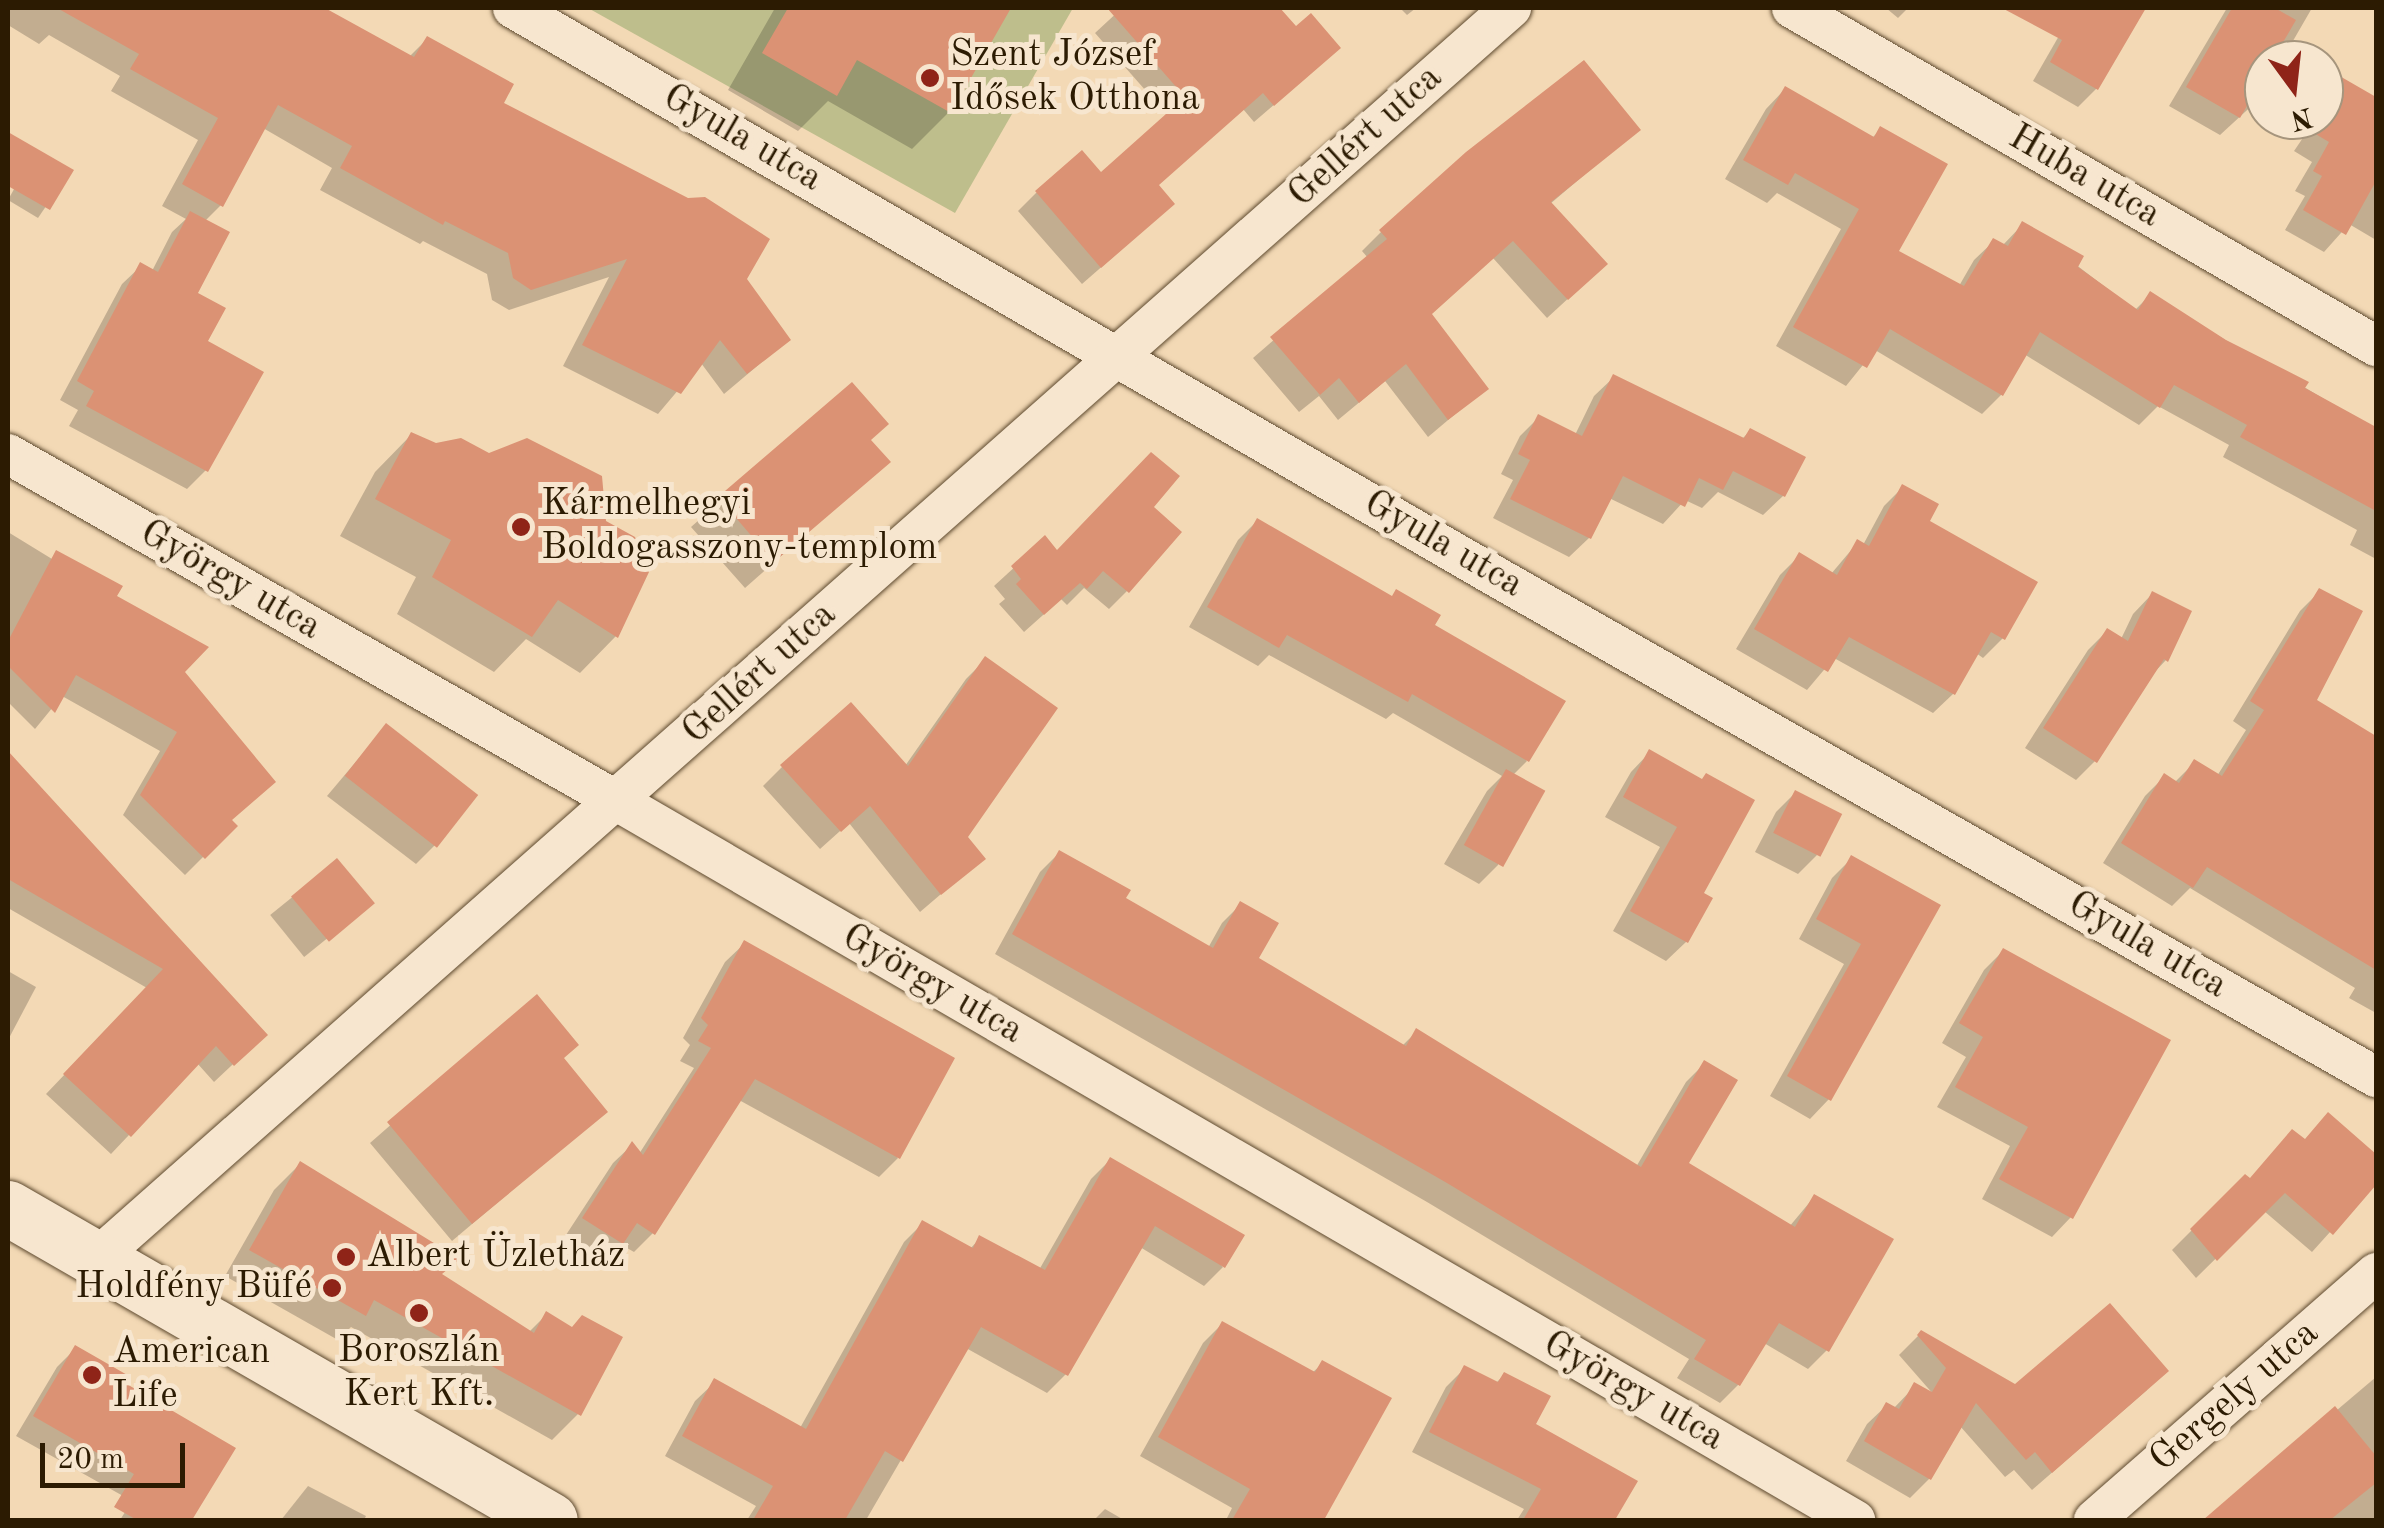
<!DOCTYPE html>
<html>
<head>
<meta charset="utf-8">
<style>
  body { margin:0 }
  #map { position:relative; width:2384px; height:1528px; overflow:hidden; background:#f3d9b5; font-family:"Old Standard TT",serif }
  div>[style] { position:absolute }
  .green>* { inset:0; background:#bebe8c }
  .shadow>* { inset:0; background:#0003; transform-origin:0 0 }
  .building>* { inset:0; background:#db9274; transform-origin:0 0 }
  .roads { filter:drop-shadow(0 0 2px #5e4a2f) drop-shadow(0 0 2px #5e4a2f) }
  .street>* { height:40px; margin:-20px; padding:0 20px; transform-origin:20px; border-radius:20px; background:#f7e6cf }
  .secondary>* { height:55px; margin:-27.5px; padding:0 27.5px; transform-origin:27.5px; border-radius:27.5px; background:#f7e6cf }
  .dots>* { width:28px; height:28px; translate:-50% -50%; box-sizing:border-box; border:5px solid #f7e6cf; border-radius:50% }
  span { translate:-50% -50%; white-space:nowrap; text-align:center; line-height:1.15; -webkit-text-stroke:10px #f7e6cf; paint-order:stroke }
  .poi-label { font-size:38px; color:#2c1b02 }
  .left { translate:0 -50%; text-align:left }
  .right { translate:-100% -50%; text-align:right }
  .street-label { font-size:38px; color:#2c1b02 }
  .frame { position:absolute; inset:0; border:10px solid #2c1b02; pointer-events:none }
  .north { position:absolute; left:2244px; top:40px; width:100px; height:100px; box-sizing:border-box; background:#f7e6cf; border:2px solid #a6957d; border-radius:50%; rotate:165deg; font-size:28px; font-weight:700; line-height:40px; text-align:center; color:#2c1b02 }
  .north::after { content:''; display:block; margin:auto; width:35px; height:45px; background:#8f2418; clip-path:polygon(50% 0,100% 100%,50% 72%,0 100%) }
  .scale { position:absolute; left:40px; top:1443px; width:145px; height:45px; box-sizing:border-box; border:5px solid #2c1b02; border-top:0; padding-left:12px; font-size:30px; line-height:35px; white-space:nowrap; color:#2c1b02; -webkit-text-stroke:8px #f7e6cf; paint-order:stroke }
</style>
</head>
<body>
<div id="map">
  <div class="green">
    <i style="clip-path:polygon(588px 8px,1073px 8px,955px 213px)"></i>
  </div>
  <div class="shadow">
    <i style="clip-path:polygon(8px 8px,319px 8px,409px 57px,427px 39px,501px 104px,744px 279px,788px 340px,724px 394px,701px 363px,658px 414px,563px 366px,609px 277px,509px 310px,492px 300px,487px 274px,423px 241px,420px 244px,320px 190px,332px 168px,263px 128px,221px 205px,205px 221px,194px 294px,205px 342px,206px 470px,187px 489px,69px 426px,78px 410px,60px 400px,122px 284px,141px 266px,152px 271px,172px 232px,186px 219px,162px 206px,198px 140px,111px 91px,120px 76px,49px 35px,39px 44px,8px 25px)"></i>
    <i style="clip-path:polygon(775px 8px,1008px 8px,949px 112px,912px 149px,828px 101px,798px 131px,728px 90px)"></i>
    <i style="clip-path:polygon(1122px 8px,1219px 8px,1232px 23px,1251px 8px,1277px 8px,1319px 66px,1254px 122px,1243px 109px,1157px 186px,1153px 222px,1082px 284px,1018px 211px,1036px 193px,1101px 175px,1168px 116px,1095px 33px)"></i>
    <i style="clip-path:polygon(1400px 8px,1416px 8px,1407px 15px)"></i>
    <i style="clip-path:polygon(1886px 8px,1908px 8px,1898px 18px)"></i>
    <i style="clip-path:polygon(2075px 8px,2142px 8px,2096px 89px,2078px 107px,2033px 81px)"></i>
    <i style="clip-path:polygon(2227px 8px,2312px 8px,2282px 60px,2264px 60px,2264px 90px,2258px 100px,2220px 135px,2169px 106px)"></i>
    <i style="clip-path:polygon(2346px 83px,2376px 100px,2376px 240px,2349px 224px,2324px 252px,2285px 230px,2305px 196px,2295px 191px,2312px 162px,2294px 151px,2315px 120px,2324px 120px,2324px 107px)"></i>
    <i style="clip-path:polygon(1785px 89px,1871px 139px,1881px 129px,1896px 252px,1959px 286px,1974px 260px,1994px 241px,2002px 246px,2023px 224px,2135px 310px,2150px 295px,2376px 430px,2376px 559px,2350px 545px,2357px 530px,2223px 457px,2229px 445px,2158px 406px,2139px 425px,2024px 354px,2001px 395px,1982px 414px,1875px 350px,1846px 386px,1776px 346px,1841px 229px,1777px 193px,1767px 203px,1725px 179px,1766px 109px)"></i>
    <i style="clip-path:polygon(1637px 130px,1550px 204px,1585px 283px,1547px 318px,1493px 258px,1430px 315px,1486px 388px,1428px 437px,1385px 381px,1338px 420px,1319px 396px,1299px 412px,1253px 358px,1368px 258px,1362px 251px,1381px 232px)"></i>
    <i style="clip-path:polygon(29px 162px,70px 171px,38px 218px,8px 200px)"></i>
    <i style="clip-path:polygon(1614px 377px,1742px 439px,1750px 431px,1802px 458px,1783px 496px,1763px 515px,1718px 492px,1702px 508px,1685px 500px,1663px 524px,1609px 498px,1589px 538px,1569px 557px,1493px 518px,1513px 480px,1501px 474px,1520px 436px,1539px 417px,1575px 435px,1594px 396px)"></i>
    <i style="clip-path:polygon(851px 385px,869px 441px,887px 462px,745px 588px,691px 527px)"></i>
    <i style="clip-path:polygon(411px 435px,436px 445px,489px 456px,616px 636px,580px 673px,526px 639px,494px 672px,397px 614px,416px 577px,340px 536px,375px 472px)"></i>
    <i style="clip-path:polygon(1903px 487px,2003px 638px,1983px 658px,1976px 653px,1953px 694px,1933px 713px,1834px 658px,1807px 690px,1736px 649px,1780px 575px,1799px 556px,1831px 574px,1858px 542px,1863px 545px,1884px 506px)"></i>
    <i style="clip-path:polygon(1151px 508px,1127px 591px,1109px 609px,1084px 588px,1067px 605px,1061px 599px,1024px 632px,999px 604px,1005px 599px,994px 586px,1045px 539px,1057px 553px)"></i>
    <i style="clip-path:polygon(1257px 521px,1432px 626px,1527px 761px,1513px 775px,1498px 865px,1479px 884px,1444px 864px,1487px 791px,1502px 776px,1393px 713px,1386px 719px,1269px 655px,1258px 666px,1189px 627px,1238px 540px)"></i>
    <i style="clip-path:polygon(8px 532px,114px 597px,182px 671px,234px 826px,185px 875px,123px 815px,160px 751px,62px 696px,35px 729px,8px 702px)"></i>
    <i style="clip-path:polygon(2320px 591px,2314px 701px,2376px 739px,2376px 836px,2359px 865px,2376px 874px,2376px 1013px,2349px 998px,2355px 988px,2190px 888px,2172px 906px,2103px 863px,2145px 796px,2164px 777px,2176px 781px,2195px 762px,2217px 776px,2246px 730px,2233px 721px,2300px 611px)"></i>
    <i style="clip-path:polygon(2152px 594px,2166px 660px,2150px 677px,2095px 761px,2076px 780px,2025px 748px,2088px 650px,2107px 631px,2121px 639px,2133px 614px)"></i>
    <i style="clip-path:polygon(985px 660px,965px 837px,982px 859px,920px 912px,849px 823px,820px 849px,763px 786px,782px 767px,905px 766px,966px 679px)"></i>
    <i style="clip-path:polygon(386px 726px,435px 845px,416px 864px,327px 796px)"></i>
    <i style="clip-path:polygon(1650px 752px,1701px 781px,1701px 894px,1686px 942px,1666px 961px,1613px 931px,1660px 847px,1605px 817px,1631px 772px)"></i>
    <i style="clip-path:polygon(8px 755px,264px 1035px,214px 1082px,197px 1063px,111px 1154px,46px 1094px,147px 988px,8px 908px,8px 883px,21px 857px,8px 849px)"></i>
    <i style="clip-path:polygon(1795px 793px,1817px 855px,1798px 874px,1755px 852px,1776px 812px)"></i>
    <i style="clip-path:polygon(1059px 853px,1123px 899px,1208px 948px,1222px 923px,1241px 904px,1255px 959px,1402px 1046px,1417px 1031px,1636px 1167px,1686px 1082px,1705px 1063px,1686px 1164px,1789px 1227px,1814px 1197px,1827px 1350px,1808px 1369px,1764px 1343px,1738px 1385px,1720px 1403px,1677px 1378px,1689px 1359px,1427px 1202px,995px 954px,1040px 872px)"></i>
    <i style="clip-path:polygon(1852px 858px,1937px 906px,1829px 1099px,1810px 1119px,1770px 1096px,1844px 964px,1799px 939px,1832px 878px)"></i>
    <i style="left:337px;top:861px;width:54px;height:86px;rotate:51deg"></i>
    <i style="clip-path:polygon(745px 943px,898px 1158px,879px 1177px,739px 1100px,653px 1233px,634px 1252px,620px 1244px,602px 1262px,564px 1238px,613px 1163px,632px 1145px,639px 1154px,694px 1068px,680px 1061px,690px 1045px,683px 1038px,725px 962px)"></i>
    <i style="clip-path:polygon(2003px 951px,2071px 1217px,2052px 1237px,1982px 1199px,2010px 1146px,1937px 1107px,1966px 1057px,1942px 1043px,1984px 970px)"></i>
    <i style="clip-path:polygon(8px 971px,36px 987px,8px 1040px)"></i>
    <i style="clip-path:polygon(537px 997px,562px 1059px,605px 1112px,452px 1241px,370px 1143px)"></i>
    <i style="clip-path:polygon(2328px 1115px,2376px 1157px,2376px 1181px,2312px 1252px,2264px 1211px,2196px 1278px,2172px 1250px,2245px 1177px,2248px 1180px,2304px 1141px)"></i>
    <i style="clip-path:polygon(1110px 1160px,1223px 1267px,1204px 1286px,1140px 1247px,1066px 1374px,1047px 1393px,966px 1348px,866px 1520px,747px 1520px,756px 1506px,665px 1456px,695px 1401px,715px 1382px,800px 1428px,904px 1242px,923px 1223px,970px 1249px,980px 1238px,1039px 1270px,1091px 1179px)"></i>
    <i style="clip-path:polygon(300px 1164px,440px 1276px,528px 1333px,547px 1314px,578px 1414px,552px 1440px,351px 1327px,338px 1340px,225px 1276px,274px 1190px)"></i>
    <i style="clip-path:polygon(1222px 1324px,1312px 1373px,1323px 1363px,1388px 1399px,1321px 1520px,1226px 1520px,1232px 1508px,1140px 1456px,1203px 1343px)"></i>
    <i style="clip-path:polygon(1921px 1333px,2016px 1387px,2147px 1390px,2032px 1490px,2014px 1470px,2005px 1477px,1960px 1426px,1929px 1479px,1910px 1498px,1846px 1461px,1867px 1424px,1887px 1405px,1893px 1409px,1915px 1386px,1934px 1395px,1899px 1355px)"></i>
    <i style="clip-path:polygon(76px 1348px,122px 1384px,233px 1449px,189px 1520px,120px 1520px,132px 1501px,16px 1436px,57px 1367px)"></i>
    <i style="clip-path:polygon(1465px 1368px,1496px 1383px,1504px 1375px,1533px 1425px,1634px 1482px,1612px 1520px,1517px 1520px,1524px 1509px,1412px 1452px,1446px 1387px)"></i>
    <i style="clip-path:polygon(2376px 1377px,2376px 1520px,2207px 1520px)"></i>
    <i style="clip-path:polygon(308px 1486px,366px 1516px,364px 1520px,281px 1520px)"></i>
    <i style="clip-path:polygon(1105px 1509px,1124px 1520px,1094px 1520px)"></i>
  </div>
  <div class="building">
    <i style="clip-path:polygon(57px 8px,325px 8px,414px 57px,427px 36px,514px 84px,504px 103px,688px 198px,705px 197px,770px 239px,747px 279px,791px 340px,747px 374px,720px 340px,681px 394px,582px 345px,627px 259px,531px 290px,513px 278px,508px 253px,445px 221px,443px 225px,340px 168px,352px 146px,278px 105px,223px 207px,182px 184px,218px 118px,130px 69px,139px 54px)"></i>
    <i style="clip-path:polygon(788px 8px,1011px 8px,951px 113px,857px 60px,837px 96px,762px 53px)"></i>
    <i style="clip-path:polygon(1107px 8px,1280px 8px,1296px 26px,1311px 13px,1341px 48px,1274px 106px,1263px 93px,1159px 185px,1175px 204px,1101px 268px,1035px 191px,1082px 150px,1101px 172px,1185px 97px)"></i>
    <i style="clip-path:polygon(2002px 8px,2146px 8px,2098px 90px,2050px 62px,2062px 40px)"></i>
    <i style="clip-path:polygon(2232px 8px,2275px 8px,2296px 20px,2282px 44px,2311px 60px,2264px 60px,2264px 104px,2252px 97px,2240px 118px,2186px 87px)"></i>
    <i style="clip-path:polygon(1584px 60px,1641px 130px,1551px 202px,1608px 264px,1568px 300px,1513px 241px,1432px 314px,1489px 389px,1448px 420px,1406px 364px,1359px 403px,1339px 378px,1320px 395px,1270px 337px,1387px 239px,1379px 230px,1466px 152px)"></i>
    <i style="clip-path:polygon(2324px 67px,2376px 97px,2376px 181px,2346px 235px,2303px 210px,2322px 176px,2313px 171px,2329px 142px,2292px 120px,2324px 120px)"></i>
    <i style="clip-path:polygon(1785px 86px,1874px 137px,1880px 126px,1948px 164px,1899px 251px,1964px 286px,1993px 238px,2008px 246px,2022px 221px,2084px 256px,2078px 267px,2138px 310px,2150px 291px,2226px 340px,2309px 382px,2305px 388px,2376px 427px,2376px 511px,2240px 437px,2247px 425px,2174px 385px,2160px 408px,2040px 332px,2003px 396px,1890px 329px,1867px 368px,1793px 327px,1859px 209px,1795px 173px,1788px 185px,1743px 160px)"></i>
    <i style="clip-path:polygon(8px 132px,74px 170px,50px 210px,8px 186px)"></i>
    <i style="clip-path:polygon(190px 211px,230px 232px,198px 293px,226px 308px,208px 341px,264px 372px,208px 472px,86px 406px,94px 391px,77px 381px,140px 262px,158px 272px)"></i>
    <i style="clip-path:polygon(1613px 374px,1744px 438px,1750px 428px,1806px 457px,1785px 497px,1733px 471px,1723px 490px,1699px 478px,1685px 507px,1623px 476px,1591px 539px,1510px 499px,1530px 460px,1518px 454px,1538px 414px,1582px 436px)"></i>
    <i style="clip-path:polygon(852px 382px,889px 424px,871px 440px,891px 462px,774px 562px,718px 497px)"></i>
    <i style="clip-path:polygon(411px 432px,436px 443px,461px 438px,489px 453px,527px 438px,602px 476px,606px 521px,635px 537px,649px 572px,618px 638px,558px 600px,532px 637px,432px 577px,451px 540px,375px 499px)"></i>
    <i style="clip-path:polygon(1151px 452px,1180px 476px,1154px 507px,1182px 532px,1129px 593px,1103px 571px,1087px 589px,1080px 583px,1044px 615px,1016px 584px,1021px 579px,1011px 566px,1045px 535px,1057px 550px)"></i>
    <i style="clip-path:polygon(1902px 484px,1939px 504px,1930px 521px,2038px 582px,2005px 640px,1991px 632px,1955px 695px,1849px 637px,1828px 672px,1754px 629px,1799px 552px,1837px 575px,1857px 539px,1869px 546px)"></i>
    <i style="clip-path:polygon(1257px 518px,1392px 596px,1396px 589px,1441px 615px,1435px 625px,1566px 701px,1529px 762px,1412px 694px,1408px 702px,1287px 635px,1279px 648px,1207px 607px)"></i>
    <i style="clip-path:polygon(56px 550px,123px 586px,117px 596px,209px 647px,185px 672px,276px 782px,232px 820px,238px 826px,205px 859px,140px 795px,177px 732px,76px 675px,55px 713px,8px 666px,8px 641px)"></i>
    <i style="clip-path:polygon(2319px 588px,2363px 611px,2317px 700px,2376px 736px,2376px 970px,2207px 867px,2193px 888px,2121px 843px,2164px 773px,2179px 783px,2194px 759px,2222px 776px,2264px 710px,2250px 701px)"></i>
    <i style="clip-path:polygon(2152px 591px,2192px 611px,2168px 662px,2164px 659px,2097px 763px,2043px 728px,2107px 628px,2128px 641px)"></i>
    <i style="clip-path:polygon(985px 656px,1058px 708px,968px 837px,986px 859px,941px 895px,870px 806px,841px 832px,780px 765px,851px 702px,908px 766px)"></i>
    <i style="left:386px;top:723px;width:117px;height:67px;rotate:38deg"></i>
    <i style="clip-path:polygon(1649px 749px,1702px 779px,1706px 773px,1755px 800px,1704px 893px,1713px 898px,1688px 943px,1630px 911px,1677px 827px,1623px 797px)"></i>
    <i style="clip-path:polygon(8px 751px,268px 1035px,234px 1066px,216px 1046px,131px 1137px,63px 1074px,163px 969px,8px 879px)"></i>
    <i style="left:1506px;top:769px;width:45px;height:87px;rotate:29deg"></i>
    <i style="left:1795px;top:790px;width:53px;height:48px;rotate:27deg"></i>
    <i style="clip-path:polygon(1059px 850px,1131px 890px,1126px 898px,1213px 948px,1240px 901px,1279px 923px,1259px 958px,1406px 1046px,1416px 1028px,1641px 1167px,1704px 1060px,1738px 1080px,1689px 1163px,1795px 1227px,1814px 1194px,1894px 1239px,1829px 1352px,1779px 1323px,1740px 1386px,1694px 1359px,1706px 1340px,1447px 1183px,1012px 934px)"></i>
    <i style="clip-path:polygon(1851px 855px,1941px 905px,1831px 1101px,1787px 1076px,1861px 944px,1816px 919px)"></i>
    <i style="left:337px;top:858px;width:59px;height:60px;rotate:50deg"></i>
    <i style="clip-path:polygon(744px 940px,955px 1058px,900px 1159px,755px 1079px,655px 1235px,637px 1223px,623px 1244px,582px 1218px,632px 1141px,643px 1155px,711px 1048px,698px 1041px,708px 1025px,701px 1018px)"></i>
    <i style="clip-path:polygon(2003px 948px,2171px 1040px,2073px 1219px,1999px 1179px,2028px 1127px,1955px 1087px,1983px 1037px,1959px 1023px)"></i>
    <i style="clip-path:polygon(537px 994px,579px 1045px,564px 1058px,608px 1112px,472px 1224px,387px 1122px)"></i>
    <i style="clip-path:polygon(2328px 1112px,2376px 1154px,2376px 1185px,2333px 1235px,2285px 1193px,2217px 1261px,2190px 1229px,2245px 1174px,2250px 1178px,2292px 1129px,2305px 1139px)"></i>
    <i style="clip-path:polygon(1110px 1157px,1245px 1235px,1225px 1268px,1155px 1226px,1068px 1376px,981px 1327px,903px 1462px,885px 1451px,845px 1520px,753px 1520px,773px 1486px,682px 1436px,714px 1378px,806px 1429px,922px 1220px,973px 1248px,979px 1235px,1045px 1270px)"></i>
    <i style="clip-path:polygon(300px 1161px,460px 1259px,442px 1274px,534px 1333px,546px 1311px,572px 1327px,582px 1315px,623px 1337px,581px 1416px,374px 1300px,366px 1316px,249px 1250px)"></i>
    <i style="clip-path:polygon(2110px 1303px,2169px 1371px,2052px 1473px,2035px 1452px,2026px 1460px,1976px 1403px,1931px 1480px,1864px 1441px,1886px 1402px,1899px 1409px,1914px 1382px,1932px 1392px,1946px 1368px,1917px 1335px,1921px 1330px,2015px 1384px)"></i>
    <i style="clip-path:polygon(1222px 1321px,1315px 1372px,1322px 1360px,1392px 1398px,1324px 1520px,1232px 1520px,1250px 1489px,1158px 1437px)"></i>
    <i style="clip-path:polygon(75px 1345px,129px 1376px,125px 1383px,236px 1448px,192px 1520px,137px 1520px,114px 1507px,134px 1474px,33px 1416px)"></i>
    <i style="clip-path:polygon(1464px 1365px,1498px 1382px,1504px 1372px,1551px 1396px,1536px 1424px,1638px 1481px,1615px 1520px,1523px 1520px,1541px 1489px,1429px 1432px)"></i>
    <i style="clip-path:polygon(2335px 1406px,2376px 1456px,2376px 1483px,2330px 1520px,2203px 1520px)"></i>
  </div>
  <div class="roads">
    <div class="street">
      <i style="left:513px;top:8px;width:1132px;rotate:30.05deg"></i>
      <i style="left:1493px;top:575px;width:1016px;rotate:29.62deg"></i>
      <i style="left:1792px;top:8px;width:675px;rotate:30.06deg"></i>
      <i style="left:8px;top:454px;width:701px;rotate:29.67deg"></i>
      <i style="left:617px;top:801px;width:1432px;rotate:30.15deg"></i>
      <i style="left:96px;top:1259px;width:1889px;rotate:-41.48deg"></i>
      <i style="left:2094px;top:1520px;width:375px;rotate:-41.2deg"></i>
    </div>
    <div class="secondary">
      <i style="left:8px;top:1208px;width:625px;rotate:29.93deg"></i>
    </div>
  </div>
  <div class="dots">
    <i style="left:930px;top:78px;background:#8f2418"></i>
    <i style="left:521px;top:527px;background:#8f2418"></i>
    <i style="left:346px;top:1257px;background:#8f2418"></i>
    <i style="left:332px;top:1288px;background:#8f2418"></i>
    <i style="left:419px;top:1313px;background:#8f2418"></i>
    <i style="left:92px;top:1375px;background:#8f2418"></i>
  </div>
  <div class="poi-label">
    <span class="left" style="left:950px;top:78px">Szent József<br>Idősek Otthona</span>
    <span class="left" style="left:541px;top:527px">Kármelhegyi<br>Boldogasszony-templom</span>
    <span class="left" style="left:366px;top:1257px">Albert Üzletház</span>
    <span class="right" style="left:312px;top:1288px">Holdfény Büfé</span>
    <span style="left:419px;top:1374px">Boroszlán<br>Kert Kft.</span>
    <span class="left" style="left:112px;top:1375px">American<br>Life</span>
  </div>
  <div class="street-label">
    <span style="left:1366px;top:137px;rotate:-42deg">Gellért utca</span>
    <span style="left:742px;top:139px;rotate:30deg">Gyula utca</span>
    <span style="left:2084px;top:177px;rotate:30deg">Huba utca</span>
    <span style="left:1443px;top:545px;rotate:30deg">Gyula utca</span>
    <span style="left:230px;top:581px;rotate:30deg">György utca</span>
    <span style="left:760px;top:674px;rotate:-42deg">Gellért utca</span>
    <span style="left:2147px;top:946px;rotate:30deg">Gyula utca</span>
    <span style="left:932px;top:985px;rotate:30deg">György utca</span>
    <span style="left:1633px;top:1392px;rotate:30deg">György utca</span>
    <span style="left:2235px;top:1397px;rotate:-41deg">Gergely utca</span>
  </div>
  <div class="frame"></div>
  <div class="north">N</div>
  <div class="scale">20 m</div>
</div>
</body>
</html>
